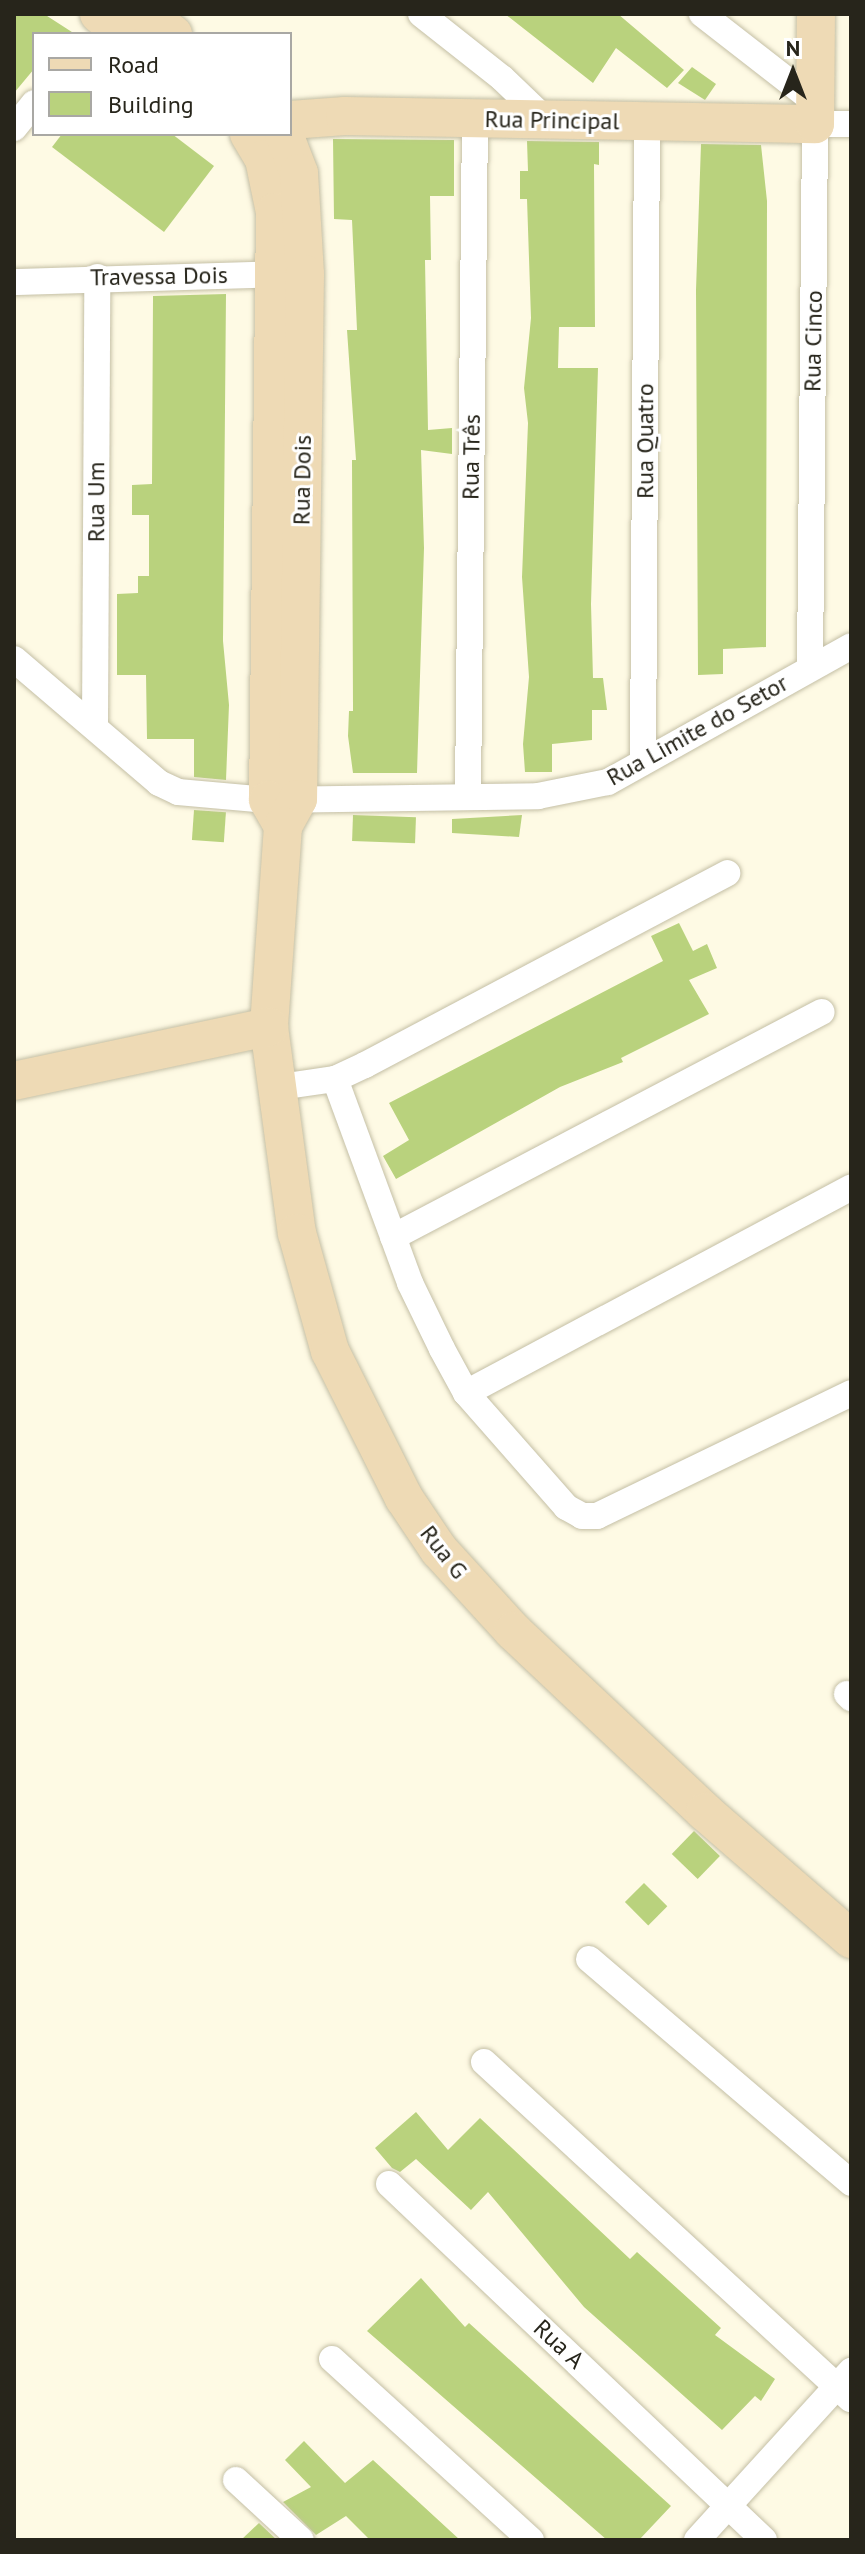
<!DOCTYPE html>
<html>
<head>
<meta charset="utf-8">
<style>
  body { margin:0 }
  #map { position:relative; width:865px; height:2554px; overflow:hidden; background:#fefae4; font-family:"PT Sans",sans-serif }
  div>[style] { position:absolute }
  .building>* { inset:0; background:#b9d27d; transform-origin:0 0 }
  .roads { filter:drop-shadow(0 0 2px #c4bfa5) drop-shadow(0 0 2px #c4bfa5) }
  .street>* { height:26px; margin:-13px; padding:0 13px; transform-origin:13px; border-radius:13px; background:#fff }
  .secondary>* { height:38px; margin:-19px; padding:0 19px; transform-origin:19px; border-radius:19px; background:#eedab5 }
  span { translate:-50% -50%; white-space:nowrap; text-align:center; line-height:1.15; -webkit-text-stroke:6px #fff; paint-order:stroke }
  .street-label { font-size:24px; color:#27251b }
  .frame { position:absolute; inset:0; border:16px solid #27251b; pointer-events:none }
  .legend { position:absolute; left:32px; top:32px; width:260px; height:104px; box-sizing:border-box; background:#fff; border:2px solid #a9a8a4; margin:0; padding:10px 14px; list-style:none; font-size:24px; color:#27251b }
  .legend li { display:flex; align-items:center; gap:16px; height:40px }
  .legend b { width:40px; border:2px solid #a9a8a4 }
  .north { position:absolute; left:753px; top:32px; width:80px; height:80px; -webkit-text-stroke:6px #fff; paint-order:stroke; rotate:0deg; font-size:22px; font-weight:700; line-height:32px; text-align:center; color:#27251b }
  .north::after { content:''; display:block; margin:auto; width:28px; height:36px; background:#27251b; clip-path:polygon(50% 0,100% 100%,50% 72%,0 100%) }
</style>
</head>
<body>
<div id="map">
  <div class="building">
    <i style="clip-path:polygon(14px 14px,44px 14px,75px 34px,34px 34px,34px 69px,14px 93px)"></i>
    <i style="clip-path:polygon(505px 14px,618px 14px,684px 70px,667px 88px,616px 48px,593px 83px)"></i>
    <i style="clip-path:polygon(692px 67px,716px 84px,705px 100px,678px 83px)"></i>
    <i style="clip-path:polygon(62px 134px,172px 134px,214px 166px,164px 232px,52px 147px)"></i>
    <i style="clip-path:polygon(333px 139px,454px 140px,454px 196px,430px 196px,431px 260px,425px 260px,428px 430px,452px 428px,452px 454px,421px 450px,424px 548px,417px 773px,353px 773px,348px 736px,349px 711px,353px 711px,352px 460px,356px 460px,347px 330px,357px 330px,352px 220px,334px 219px)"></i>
    <i style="clip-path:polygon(527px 141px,599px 142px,599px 165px,594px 164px,595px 327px,559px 327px,558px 368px,598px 368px,591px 604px,593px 678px,603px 678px,607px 710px,592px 710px,592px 740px,552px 744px,552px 772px,525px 772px,523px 744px,529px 677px,522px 577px,528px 423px,524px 388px,531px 318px,527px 199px,520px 199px,520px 171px,528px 171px)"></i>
    <i style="clip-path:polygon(701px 144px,761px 145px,767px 201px,766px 647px,723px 649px,723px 674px,698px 675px,696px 290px)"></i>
    <i style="clip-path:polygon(226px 294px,223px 641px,229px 705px,226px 780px,194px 777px,194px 739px,147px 739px,146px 675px,117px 675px,117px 594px,138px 593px,138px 576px,149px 576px,149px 515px,132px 515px,132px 485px,152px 484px,153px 296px)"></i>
    <i style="left:194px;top:810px;width:32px;height:30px;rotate:4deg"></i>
    <i style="left:353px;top:815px;width:63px;height:26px;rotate:2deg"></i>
    <i style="clip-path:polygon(522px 815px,519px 837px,452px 833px,452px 819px)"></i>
    <i style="clip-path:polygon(679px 923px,693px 951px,707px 944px,717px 968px,689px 980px,709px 1014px,621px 1058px,623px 1062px,560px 1087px,396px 1179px,383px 1156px,409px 1140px,389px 1103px,663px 961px,651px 936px)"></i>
    <i style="left:694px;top:1831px;width:36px;height:32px;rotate:44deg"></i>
    <i style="left:644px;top:1883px;width:33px;height:27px;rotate:45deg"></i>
    <i style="clip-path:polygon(416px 2112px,448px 2150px,480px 2118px,630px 2259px,637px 2252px,721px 2328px,715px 2335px,775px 2379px,761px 2401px,755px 2396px,722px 2430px,584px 2307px,488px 2192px,471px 2210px,416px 2159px,400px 2172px,392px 2168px,375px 2148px)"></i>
    <i style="clip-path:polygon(421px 2278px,465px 2327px,469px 2323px,671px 2506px,639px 2540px,607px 2540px,367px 2331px)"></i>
    <i style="clip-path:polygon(304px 2441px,345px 2483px,373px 2460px,460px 2540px,370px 2540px,346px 2516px,316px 2535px,283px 2502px,311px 2487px,285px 2460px)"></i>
    <i style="clip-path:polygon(259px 2523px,277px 2540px,241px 2540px)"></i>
  </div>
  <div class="roads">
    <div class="street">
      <i style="left:421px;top:14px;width:103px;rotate:38.3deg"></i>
      <i style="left:502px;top:78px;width:61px;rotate:43.7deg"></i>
      <i style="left:702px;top:14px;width:143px;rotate:37.9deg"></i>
      <i style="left:14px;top:128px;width:32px;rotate:-51deg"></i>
      <i style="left:14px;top:282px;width:275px;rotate:-1.7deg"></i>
      <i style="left:14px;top:659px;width:191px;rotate:40.5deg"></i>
      <i style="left:159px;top:783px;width:21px;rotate:25deg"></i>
      <i style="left:178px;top:792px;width:90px;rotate:5.1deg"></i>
      <i style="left:268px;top:800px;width:270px;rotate:-0.8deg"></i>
      <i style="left:538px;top:796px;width:71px;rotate:-11.3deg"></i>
      <i style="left:608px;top:782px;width:278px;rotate:-29.2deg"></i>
      <i style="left:810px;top:668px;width:544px;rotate:-89.47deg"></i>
      <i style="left:815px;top:124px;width:36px"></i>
      <i style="left:95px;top:727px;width:450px;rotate:-89.7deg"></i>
      <i style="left:643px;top:761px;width:640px;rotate:-89.64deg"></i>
      <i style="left:468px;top:796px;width:677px;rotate:-89.41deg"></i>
      <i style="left:335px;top:1079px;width:217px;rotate:69.8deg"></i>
      <i style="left:410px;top:1283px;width:73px;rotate:64.1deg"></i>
      <i style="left:442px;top:1349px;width:50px;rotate:61.4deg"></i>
      <i style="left:466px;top:1393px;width:152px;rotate:48.7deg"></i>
      <i style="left:566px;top:1507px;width:18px;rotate:29deg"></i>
      <i style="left:582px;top:1516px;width:15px"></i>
      <i style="left:597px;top:1516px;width:282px;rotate:-25.8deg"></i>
      <i style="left:273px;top:1088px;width:63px;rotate:-8.3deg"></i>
      <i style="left:335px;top:1079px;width:33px;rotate:-25deg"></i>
      <i style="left:365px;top:1065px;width:410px;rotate:-27.9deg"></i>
      <i style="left:393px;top:1237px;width:484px;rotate:-27.7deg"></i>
      <i style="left:466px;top:1393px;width:437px;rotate:-28.1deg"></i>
      <i style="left:847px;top:1694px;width:6px;rotate:45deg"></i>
      <i style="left:589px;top:1959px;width:345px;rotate:40.5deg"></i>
      <i style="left:484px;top:2062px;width:498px;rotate:42.6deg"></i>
      <i style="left:389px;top:2184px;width:517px;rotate:43.51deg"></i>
      <i style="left:332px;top:2359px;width:269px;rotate:42.3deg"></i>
      <i style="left:236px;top:2480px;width:88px;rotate:42.7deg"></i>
      <i style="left:697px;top:2540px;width:229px;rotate:-47.7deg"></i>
    </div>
    <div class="secondary">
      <i style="left:99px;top:14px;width:33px;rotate:38deg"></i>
      <i style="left:146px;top:14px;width:34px;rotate:37deg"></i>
      <i style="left:290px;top:120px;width:55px;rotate:-4.2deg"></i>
      <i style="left:345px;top:116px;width:470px;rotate:1deg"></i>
      <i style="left:815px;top:124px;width:110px;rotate:-89.5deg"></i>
      <i style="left:249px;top:134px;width:29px;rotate:59deg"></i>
      <i style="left:264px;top:159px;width:54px;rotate:78.3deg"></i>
      <i style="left:275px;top:212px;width:588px;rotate:90.68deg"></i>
      <i style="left:268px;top:800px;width:30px;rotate:60deg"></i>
      <i style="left:284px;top:134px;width:42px;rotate:69deg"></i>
      <i style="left:299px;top:173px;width:101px;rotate:86.6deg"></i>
      <i style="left:305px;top:274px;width:525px;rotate:90.76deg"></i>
      <i style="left:298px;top:799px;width:31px;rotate:119deg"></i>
      <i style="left:283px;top:826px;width:201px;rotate:94deg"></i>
      <i style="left:269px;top:1027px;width:208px;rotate:82.3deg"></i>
      <i style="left:297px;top:1233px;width:123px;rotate:74.4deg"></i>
      <i style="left:330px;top:1351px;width:165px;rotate:63.3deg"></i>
      <i style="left:404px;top:1498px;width:63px;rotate:56.1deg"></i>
      <i style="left:439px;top:1550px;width:110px;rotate:47.6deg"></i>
      <i style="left:513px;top:1631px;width:264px;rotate:43.3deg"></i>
      <i style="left:705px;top:1812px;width:194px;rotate:41deg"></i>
      <i style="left:14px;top:1081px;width:261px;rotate:-12deg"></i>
    </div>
  </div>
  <div class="street-label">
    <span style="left:552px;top:120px;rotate:1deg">Rua Principal</span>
    <span style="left:159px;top:276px;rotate:-1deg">Travessa Dois</span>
    <span style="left:813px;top:341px;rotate:-89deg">Rua Cinco</span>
    <span style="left:645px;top:441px;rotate:-90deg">Rua Quatro</span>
    <span style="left:471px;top:457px;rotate:-89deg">Rua Três</span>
    <span style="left:302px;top:480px;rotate:-89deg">Rua Dois</span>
    <span style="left:96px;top:502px;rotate:-90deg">Rua Um</span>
    <span style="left:697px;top:730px;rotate:-29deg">Rua Limite do Setor</span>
    <span style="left:444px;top:1552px;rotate:52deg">Rua G</span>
    <span style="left:559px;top:2344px;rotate:43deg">Rua A</span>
  </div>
  <div class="frame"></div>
  <ul class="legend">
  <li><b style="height:10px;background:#eedab5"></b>Road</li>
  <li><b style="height:22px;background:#b9d27d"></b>Building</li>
  </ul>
  <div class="north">N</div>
</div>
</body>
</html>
